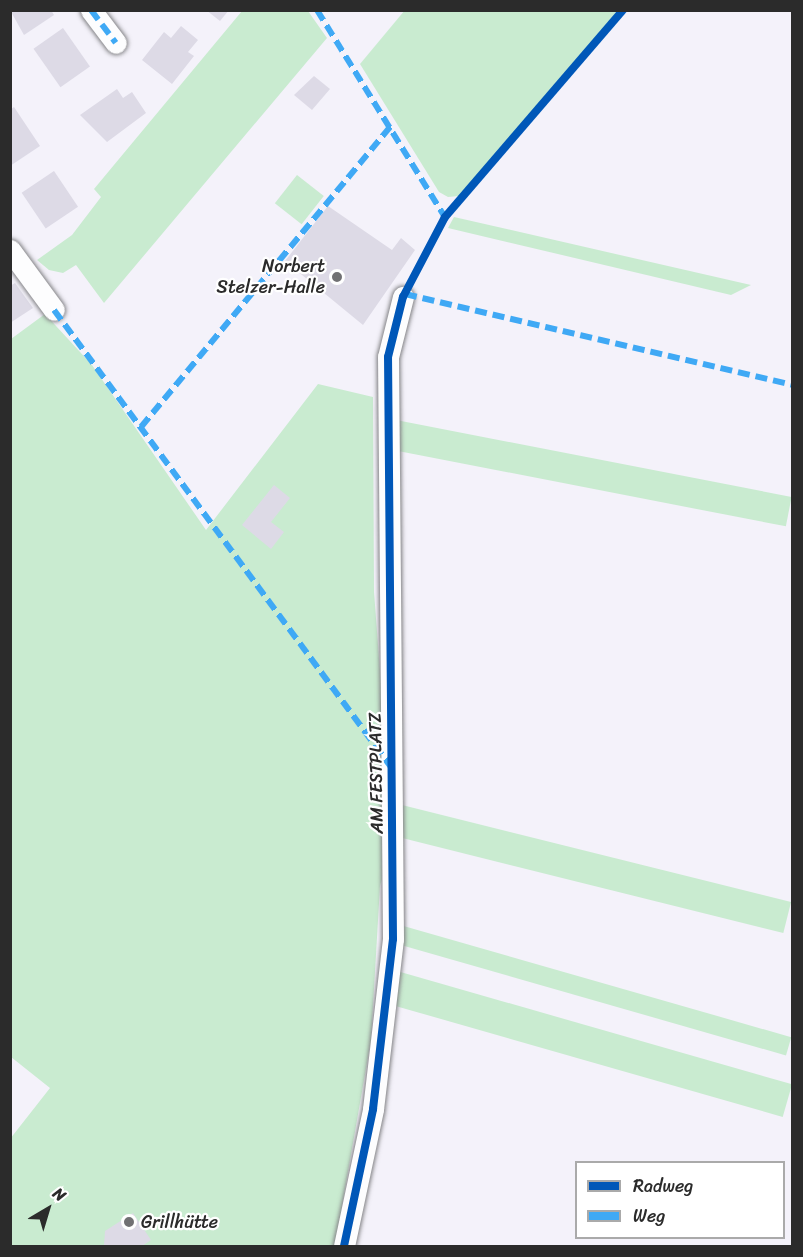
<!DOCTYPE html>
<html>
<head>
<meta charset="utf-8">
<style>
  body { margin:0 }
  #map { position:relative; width:803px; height:1257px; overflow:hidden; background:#f4f2fa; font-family:Sriracha,sans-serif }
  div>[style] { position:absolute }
  .green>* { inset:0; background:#c9ebd0; transform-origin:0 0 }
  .building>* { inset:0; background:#dddae6; transform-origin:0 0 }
  .roads { filter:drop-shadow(0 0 2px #858588) drop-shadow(0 0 2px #858588) }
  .street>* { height:21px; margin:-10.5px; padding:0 10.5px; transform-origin:10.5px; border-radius:10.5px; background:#fdfdfe }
  .quiet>* { height:6px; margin-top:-3px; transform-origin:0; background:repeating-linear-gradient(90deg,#3fa9f5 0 12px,transparent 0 18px) }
  .cycleway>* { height:8px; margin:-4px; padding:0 4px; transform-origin:4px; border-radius:4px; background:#0057b8 }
  .dots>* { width:16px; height:16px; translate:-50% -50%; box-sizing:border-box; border:3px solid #fff; border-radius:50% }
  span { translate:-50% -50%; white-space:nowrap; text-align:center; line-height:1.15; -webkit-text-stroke:4.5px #fff; paint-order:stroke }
  .poi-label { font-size:18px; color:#2b2b2b }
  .right { translate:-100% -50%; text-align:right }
  .left { translate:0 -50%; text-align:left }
  .street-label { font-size:18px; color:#2b2b2b }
  .frame { position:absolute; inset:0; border:12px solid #2b2b2b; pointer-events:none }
  .legend { position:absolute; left:575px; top:1161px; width:210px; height:78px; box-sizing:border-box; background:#fff; border:2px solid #aaa; margin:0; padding:8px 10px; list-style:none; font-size:18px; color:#2b2b2b }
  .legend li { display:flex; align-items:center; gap:12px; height:30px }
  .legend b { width:30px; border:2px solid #aaa }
  .north { position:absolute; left:18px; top:1179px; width:60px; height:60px; -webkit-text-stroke:4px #fff; paint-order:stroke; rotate:38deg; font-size:16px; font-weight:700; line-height:24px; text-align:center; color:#2b2b2b }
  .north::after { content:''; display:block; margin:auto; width:21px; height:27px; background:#2b2b2b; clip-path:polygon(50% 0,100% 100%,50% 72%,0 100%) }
</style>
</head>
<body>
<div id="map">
  <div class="green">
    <i style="clip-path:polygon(405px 10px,619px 10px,619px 11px,459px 196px,448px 197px,439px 192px,360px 64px)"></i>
    <i style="clip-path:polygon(242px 11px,308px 11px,327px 38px,104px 303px,76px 265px,63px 273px,49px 270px,37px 260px,72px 235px,101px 197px,94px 189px)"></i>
    <i style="left:297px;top:175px;width:34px;height:36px;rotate:38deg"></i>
    <i style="clip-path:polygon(454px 217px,751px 285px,731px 295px,448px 228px)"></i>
    <i style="clip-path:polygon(45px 314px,92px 365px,206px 530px,318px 384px,373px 397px,374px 592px,385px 736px,387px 862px,380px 886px,371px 1040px,335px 1246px,11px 1246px,10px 1139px,50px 1088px,11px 1057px,11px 339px)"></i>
    <i style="left:396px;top:420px;width:403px;height:30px;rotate:11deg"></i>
    <i style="left:402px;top:805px;width:401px;height:32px;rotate:14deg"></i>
    <i style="left:400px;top:925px;width:407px;height:19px;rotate:16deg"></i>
    <i style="left:397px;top:971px;width:411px;height:34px;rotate:16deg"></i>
  </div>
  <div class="building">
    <i style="clip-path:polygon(10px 10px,51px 10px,54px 15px,24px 35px)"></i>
    <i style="clip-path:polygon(206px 10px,229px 10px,220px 21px)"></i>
    <i style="clip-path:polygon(181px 26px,198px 40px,188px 52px,194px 56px,172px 84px,142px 60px,164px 32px,171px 38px)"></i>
    <i style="left:63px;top:28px;width:47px;height:36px;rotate:55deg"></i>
    <i style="clip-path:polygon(314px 76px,330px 89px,312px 110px,294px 95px)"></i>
    <i style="clip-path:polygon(117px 89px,123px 98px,132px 92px,146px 113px,107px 142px,80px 115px)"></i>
    <i style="clip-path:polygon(14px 107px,40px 146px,10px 166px,10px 110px)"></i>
    <i style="left:54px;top:171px;width:43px;height:39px;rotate:56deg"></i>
    <i style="clip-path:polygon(328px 206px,392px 250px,401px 238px,415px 250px,363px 325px,285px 261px)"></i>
    <i style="clip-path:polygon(15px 283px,33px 308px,10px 323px,10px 286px)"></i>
    <i style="clip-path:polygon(274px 485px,290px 498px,271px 522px,284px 532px,271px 549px,242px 525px)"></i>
    <i style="clip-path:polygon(133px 1213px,151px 1240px,142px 1246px,104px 1246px,105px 1231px)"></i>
  </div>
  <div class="roads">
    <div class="street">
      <i style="left:91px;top:10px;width:41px;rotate:52.9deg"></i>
      <i style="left:10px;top:250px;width:74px;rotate:53.7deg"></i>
      <i style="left:344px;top:1246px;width:140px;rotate:-78deg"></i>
      <i style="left:373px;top:1109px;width:171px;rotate:-83.3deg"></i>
      <i style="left:393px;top:939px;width:582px;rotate:-90.49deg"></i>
      <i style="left:388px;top:357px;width:62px;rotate:-76deg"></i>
    </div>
  </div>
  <div class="quiet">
    <i style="left:91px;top:10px;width:41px;rotate:52.9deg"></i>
    <i style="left:317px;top:10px;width:243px;rotate:58.3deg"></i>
    <i style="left:405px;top:294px;width:398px;rotate:13.2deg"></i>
    <i style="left:54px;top:310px;width:568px;rotate:53.59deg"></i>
    <i style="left:141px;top:427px;width:391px;rotate:-50.3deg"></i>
  </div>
  <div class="cycleway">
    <i style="left:344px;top:1246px;width:140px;rotate:-78deg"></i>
    <i style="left:373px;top:1109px;width:171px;rotate:-83.3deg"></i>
    <i style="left:393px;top:939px;width:582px;rotate:-90.49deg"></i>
    <i style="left:388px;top:357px;width:62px;rotate:-76deg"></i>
    <i style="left:403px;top:297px;width:90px;rotate:-62.3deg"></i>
    <i style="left:445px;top:217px;width:273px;rotate:-49.3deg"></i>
  </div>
  <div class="dots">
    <i style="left:337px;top:277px;background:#717173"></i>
    <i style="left:129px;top:1222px;background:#717173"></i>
  </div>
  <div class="poi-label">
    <span class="right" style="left:325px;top:277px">Norbert<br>Stelzer-Halle</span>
    <span class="left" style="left:141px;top:1222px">Grillhütte</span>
  </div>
  <div class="street-label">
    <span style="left:376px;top:773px;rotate:-91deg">AM FESTPLATZ</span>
  </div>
  <div class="frame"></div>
  <ul class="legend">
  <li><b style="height:8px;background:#0057b8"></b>Radweg</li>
  <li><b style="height:8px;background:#3fa9f5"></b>Weg</li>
  </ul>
  <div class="north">N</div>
</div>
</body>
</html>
